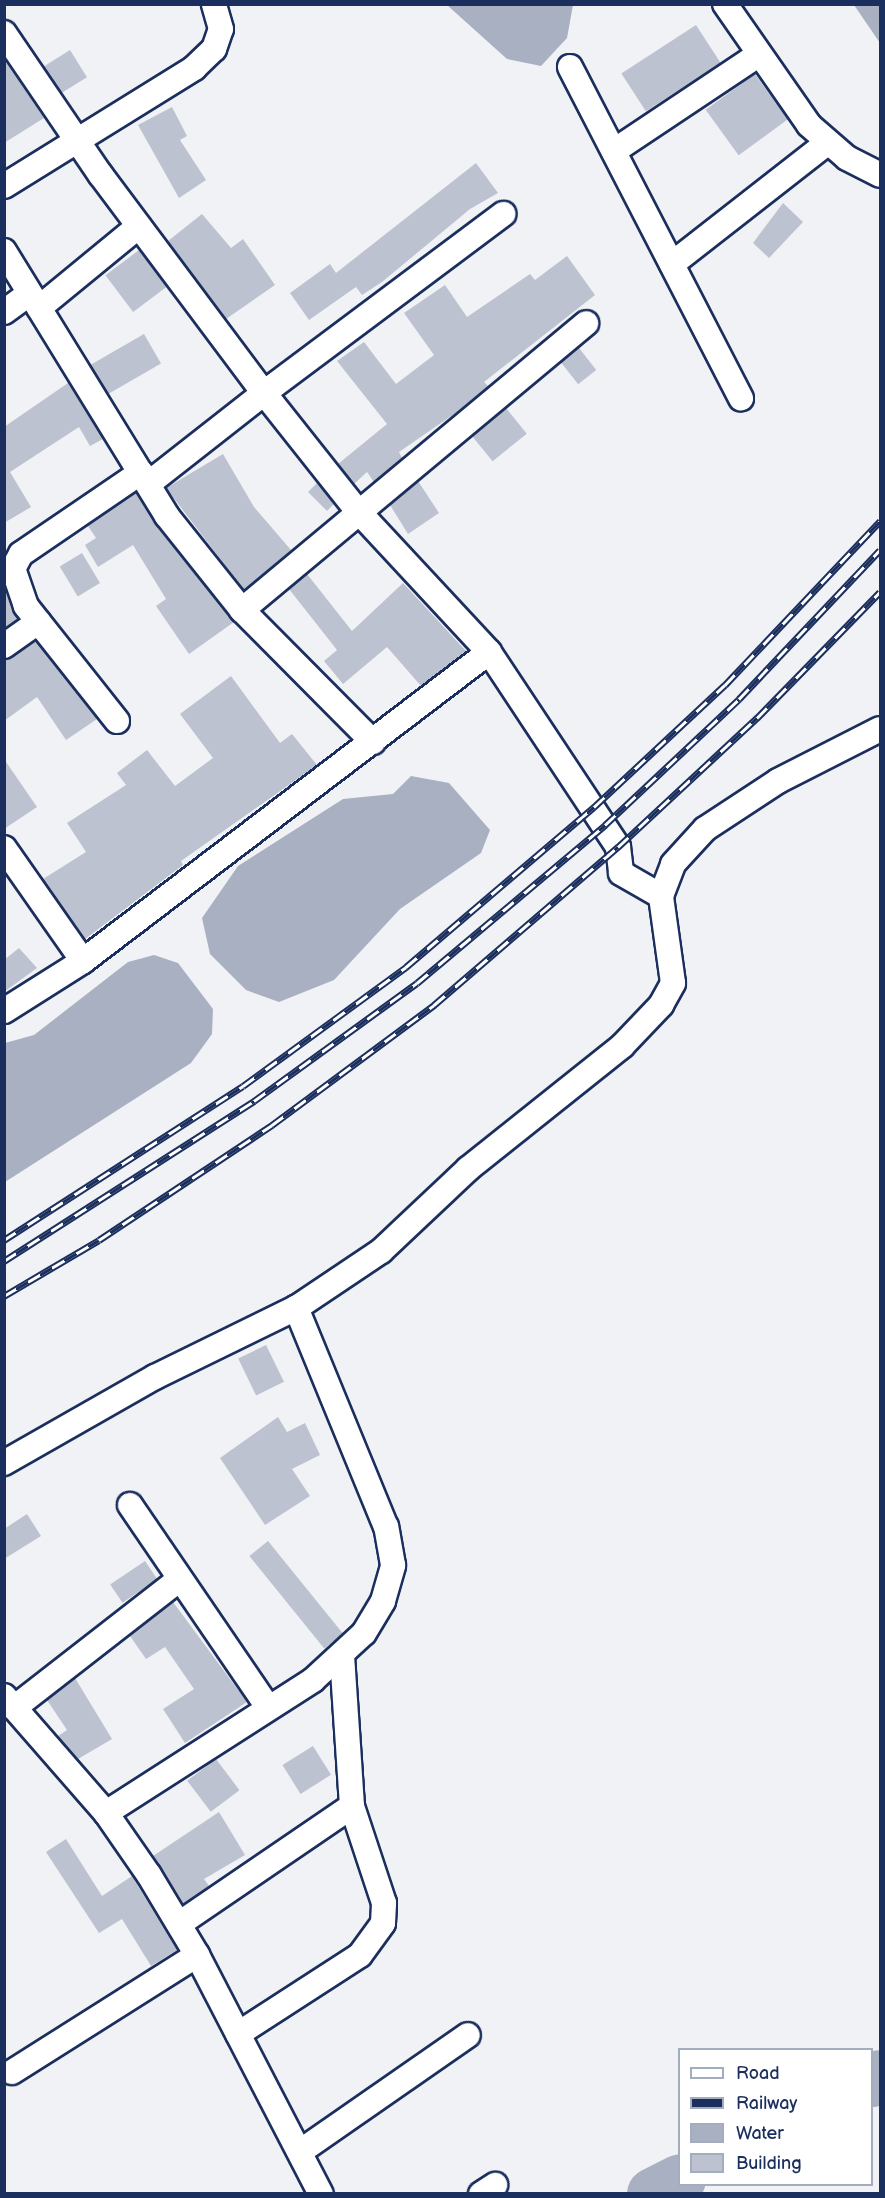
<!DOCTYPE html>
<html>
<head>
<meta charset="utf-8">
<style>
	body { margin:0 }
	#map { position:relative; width:885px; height:2198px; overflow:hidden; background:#f1f2f5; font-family:"Balsamiq Sans",sans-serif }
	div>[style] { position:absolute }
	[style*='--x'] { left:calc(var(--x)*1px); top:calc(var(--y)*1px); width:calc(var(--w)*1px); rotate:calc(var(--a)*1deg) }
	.water>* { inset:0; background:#a8b0c2 }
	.river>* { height:52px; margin:-26px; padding:0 26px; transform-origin:26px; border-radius:26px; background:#a8b0c2 }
	.building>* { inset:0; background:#bcc2d0; transform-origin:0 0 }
	.roads { filter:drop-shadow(2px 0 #1b2f5e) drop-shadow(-2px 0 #1b2f5e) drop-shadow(0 2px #1b2f5e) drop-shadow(0 -2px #1b2f5e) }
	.street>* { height:24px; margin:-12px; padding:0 12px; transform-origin:12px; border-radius:12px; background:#fff }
	.rail>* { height:7px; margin-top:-3.5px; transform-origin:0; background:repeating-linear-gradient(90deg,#fff 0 14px,#1b2f5e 0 28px); box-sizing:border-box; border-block:2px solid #1b2f5e }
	span { translate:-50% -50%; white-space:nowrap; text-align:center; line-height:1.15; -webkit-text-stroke:4.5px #fff; paint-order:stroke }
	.frame { position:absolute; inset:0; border:6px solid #1b2f5e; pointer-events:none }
	.legend { position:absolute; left:678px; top:2048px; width:195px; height:138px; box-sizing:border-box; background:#fff; border:2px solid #a4acbf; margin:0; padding:8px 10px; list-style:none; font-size:18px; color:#1b2f5e }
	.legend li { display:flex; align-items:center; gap:12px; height:30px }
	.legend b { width:30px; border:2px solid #a4acbf }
</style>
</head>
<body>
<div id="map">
	<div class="water">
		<i style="clip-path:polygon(447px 5px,573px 5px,567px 38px,541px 66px,507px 59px)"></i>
		<i style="clip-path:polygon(854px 5px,880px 5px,880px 43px)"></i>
		<i style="clip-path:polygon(411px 776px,449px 783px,490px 830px,481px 853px,400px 909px,334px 980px,279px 1002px,246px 990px,210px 954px,202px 918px,238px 866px,343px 799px,393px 794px)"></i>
		<i style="clip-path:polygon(154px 955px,178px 963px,213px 1009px,212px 1034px,191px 1063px,5px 1182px,5px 1043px,34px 1035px,128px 962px)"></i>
	</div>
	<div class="river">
		<i style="--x:872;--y:2081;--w:9;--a:-32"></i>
		<i style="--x:653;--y:2194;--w:30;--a:-27"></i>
	</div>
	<div class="building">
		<i style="left:696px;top:25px;width:45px;height:89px;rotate:57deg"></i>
		<i style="left:70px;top:50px;width:32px;height:31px;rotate:58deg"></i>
		<i style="clip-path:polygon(4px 59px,44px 118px,4px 143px)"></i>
		<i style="left:755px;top:74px;width:56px;height:61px;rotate:54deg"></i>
		<i style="clip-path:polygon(172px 107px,187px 136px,180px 140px,206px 180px,179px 198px,138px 125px)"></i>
		<i style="clip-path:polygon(476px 163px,498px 193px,470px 209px,382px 282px,362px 295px,356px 287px,309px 320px,290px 293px,330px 264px,336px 273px)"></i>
		<i style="clip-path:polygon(783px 203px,803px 222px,769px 258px,753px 243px)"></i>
		<i style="clip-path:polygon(202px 214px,231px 248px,243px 239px,275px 285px,226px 319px,168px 241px)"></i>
		<i style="left:139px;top:250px;width:46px;height:42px;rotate:53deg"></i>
		<i style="clip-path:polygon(567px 256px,595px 295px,484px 382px,488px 386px,454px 414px,399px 452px,402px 458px,374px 482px,367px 472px,354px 484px,338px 464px,387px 424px,337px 361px,364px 342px,396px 384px,434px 355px,404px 313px,445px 285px,467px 317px,530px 274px,535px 280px)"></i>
		<i style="left:144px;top:334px;width:34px;height:62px;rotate:60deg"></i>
		<i style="left:579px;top:348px;width:28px;height:23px;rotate:52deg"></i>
		<i style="clip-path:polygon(68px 383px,103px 439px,90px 446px,79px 427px,10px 472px,31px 507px,4px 523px,4px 427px)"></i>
		<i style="left:506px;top:408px;width:33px;height:44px;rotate:51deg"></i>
		<i style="clip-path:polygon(223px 454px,254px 507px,291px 550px,244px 590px,166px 488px)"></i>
		<i style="clip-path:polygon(418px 481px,439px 513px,408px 534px,390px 505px)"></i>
		<i style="clip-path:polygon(317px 483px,334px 504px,327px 511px,308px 492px)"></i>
		<i style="clip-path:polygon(136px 493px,234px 622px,189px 654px,156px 606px,166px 599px,133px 545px,98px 567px,85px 545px,96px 538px,88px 526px)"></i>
		<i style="left:82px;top:553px;width:35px;height:26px;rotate:59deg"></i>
		<i style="clip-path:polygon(307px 574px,352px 631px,403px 583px,466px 651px,421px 686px,387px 647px,343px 684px,324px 661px,337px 650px,289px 589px)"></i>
		<i style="clip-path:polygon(4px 588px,18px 619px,4px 628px)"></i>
		<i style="clip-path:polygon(36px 641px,97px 719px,66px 740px,37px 697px,4px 721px,4px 660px)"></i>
		<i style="clip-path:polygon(231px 676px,280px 743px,292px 734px,317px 765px,181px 861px,183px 865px,85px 939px,43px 879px,86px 852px,67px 823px,126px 785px,117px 773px,147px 750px,175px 786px,213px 758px,180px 714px)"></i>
		<i style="clip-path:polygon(4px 759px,37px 807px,4px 829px)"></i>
		<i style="clip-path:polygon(19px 948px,37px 968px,4px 992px,4px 960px)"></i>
		<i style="left:266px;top:1345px;width:41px;height:31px;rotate:64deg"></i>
		<i style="clip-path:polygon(278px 1417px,287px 1432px,305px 1423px,320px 1455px,292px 1469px,310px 1496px,265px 1525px,220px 1458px)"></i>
		<i style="clip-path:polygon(27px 1514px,41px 1536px,4px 1559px,4px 1529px)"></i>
		<i style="left:268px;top:1541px;width:119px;height:24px;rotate:51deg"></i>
		<i style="left:145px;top:1561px;width:22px;height:42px;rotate:56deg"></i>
		<i style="clip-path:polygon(173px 1602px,247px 1702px,185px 1743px,163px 1709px,194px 1689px,165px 1647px,146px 1659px,130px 1636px)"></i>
		<i style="clip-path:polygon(75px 1678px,112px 1739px,78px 1759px,58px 1736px,67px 1730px,47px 1700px)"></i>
		<i style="left:313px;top:1746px;width:34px;height:36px;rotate:58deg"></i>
		<i style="left:216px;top:1759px;width:39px;height:36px;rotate:53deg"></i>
		<i style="clip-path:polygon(219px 1812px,245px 1855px,204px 1879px,209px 1886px,183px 1904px,153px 1856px)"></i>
		<i style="clip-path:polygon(66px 1839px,102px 1896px,132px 1876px,177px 1950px,151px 1966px,122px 1919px,99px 1933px,46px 1852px)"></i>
	</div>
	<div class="roads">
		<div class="street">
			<i style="--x:725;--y:4;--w:147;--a:55.2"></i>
			<i style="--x:809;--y:125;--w:50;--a:41"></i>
			<i style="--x:847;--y:158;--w:37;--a:27"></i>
			<i style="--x:4;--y:33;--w:171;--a:55.8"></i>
			<i style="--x:100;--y:174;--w:274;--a:53.2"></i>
			<i style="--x:264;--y:393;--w:147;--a:141.9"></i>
			<i style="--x:570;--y:67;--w:373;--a:62.7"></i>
			<i style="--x:614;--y:151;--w:173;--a:-33.7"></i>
			<i style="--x:4;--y:186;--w:224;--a:-31.8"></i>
			<i style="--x:194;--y:68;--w:28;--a:-44"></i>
			<i style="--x:214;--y:49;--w:21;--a:-71"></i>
			<i style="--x:221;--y:29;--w:26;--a:-106"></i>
			<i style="--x:4;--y:251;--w:311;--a:58.4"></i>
			<i style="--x:167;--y:516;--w:120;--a:51.4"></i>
			<i style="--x:242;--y:610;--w:186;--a:45.2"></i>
			<i style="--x:672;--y:264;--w:197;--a:-38"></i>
			<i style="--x:39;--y:308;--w:129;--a:-39.4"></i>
			<i style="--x:4;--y:312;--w:31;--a:-36"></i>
			<i style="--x:242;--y:610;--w:448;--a:-39.8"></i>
			<i style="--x:4;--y:646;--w:42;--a:-35.2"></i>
			<i style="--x:489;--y:652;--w:234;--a:56.5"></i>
			<i style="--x:618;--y:847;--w:26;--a:83"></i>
			<i style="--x:621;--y:873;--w:46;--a:29.9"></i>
			<i style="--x:117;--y:721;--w:147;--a:-128.4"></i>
			<i style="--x:26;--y:606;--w:39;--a:-109"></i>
			<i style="--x:13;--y:569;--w:17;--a:-62"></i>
			<i style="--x:21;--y:554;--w:145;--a:-34.3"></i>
			<i style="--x:4;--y:848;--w:138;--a:55"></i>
			<i style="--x:4;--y:1011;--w:93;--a:-32.3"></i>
			<i style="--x:83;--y:961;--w:510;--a:-37.27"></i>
			<i style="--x:489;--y:652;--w:195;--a:-132.9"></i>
			<i style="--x:356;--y:509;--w:148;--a:-128.4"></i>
			<i style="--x:264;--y:393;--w:299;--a:-36.8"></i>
			<i style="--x:4;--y:1463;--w:174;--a:-29.7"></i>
			<i style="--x:155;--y:1377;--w:157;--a:-26.1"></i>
			<i style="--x:296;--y:1308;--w:102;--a:-33.8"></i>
			<i style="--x:381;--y:1251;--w:120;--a:-43.3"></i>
			<i style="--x:468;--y:1169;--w:197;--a:-38.6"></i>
			<i style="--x:622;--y:1046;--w:57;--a:-46.4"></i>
			<i style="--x:661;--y:1005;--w:25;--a:-61"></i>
			<i style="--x:673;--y:983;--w:88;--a:-97.9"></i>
			<i style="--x:661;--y:896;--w:34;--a:-69"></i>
			<i style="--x:673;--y:864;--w:47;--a:-47.6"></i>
			<i style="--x:705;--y:829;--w:87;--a:-33.3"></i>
			<i style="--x:778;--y:781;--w:114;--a:-27"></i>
			<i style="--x:130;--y:1505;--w:245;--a:55.7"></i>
			<i style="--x:4;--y:1696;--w:155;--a:48.9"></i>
			<i style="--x:106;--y:1813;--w:75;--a:55.3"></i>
			<i style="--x:149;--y:1875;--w:93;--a:59"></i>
			<i style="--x:197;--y:1955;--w:269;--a:62.6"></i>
			<i style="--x:14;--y:1708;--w:210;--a:-37.9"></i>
			<i style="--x:106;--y:1813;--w:246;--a:-32.7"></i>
			<i style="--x:313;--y:1680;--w:69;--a:-42.7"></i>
			<i style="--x:364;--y:1633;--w:37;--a:-59"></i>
			<i style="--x:383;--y:1601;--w:37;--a:-74"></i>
			<i style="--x:393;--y:1565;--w:39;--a:-100"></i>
			<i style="--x:386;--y:1527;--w:237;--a:-112.3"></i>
			<i style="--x:179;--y:1924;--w:209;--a:-34.3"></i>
			<i style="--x:238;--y:2034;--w:145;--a:-32.9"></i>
			<i style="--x:360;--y:1955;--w:39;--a:-54"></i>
			<i style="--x:383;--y:1923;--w:20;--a:-87"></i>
			<i style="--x:384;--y:1903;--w:102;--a:-108.3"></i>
			<i style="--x:352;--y:1806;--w:150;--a:-93.8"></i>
			<i style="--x:12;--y:2072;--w:219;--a:-32.3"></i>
			<i style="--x:301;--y:2151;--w:203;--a:-34.8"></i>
			<i style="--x:481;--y:2194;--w:17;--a:-33"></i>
		</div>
	</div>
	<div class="rail">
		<i style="--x:4;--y:1240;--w:284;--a:-32.8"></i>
		<i style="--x:243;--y:1086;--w:202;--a:-36.1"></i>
		<i style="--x:406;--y:967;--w:247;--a:-40.4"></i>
		<i style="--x:594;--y:807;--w:179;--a:-43"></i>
		<i style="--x:725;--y:685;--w:226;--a:-46.6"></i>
		<i style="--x:4;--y:1261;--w:297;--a:-32.6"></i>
		<i style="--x:254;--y:1101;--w:201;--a:-35.9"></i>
		<i style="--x:417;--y:983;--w:246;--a:-40"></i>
		<i style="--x:605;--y:825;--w:184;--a:-43.2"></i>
		<i style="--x:739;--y:699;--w:205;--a:-46.6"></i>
		<i style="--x:4;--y:1296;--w:110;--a:-30.5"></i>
		<i style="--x:99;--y:1240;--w:208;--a:-33.6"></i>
		<i style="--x:272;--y:1125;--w:202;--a:-36.5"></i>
		<i style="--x:434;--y:1005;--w:243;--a:-40.7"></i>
		<i style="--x:618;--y:847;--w:190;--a:-42.9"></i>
		<i style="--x:757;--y:718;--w:176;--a:-45.7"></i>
	</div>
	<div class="frame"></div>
	<ul class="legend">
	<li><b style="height:8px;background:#fff"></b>Road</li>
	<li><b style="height:8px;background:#1b2f5e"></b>Railway</li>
	<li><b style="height:16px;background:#a8b0c2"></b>Water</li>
	<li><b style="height:16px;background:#bcc2d0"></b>Building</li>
	</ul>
</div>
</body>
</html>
